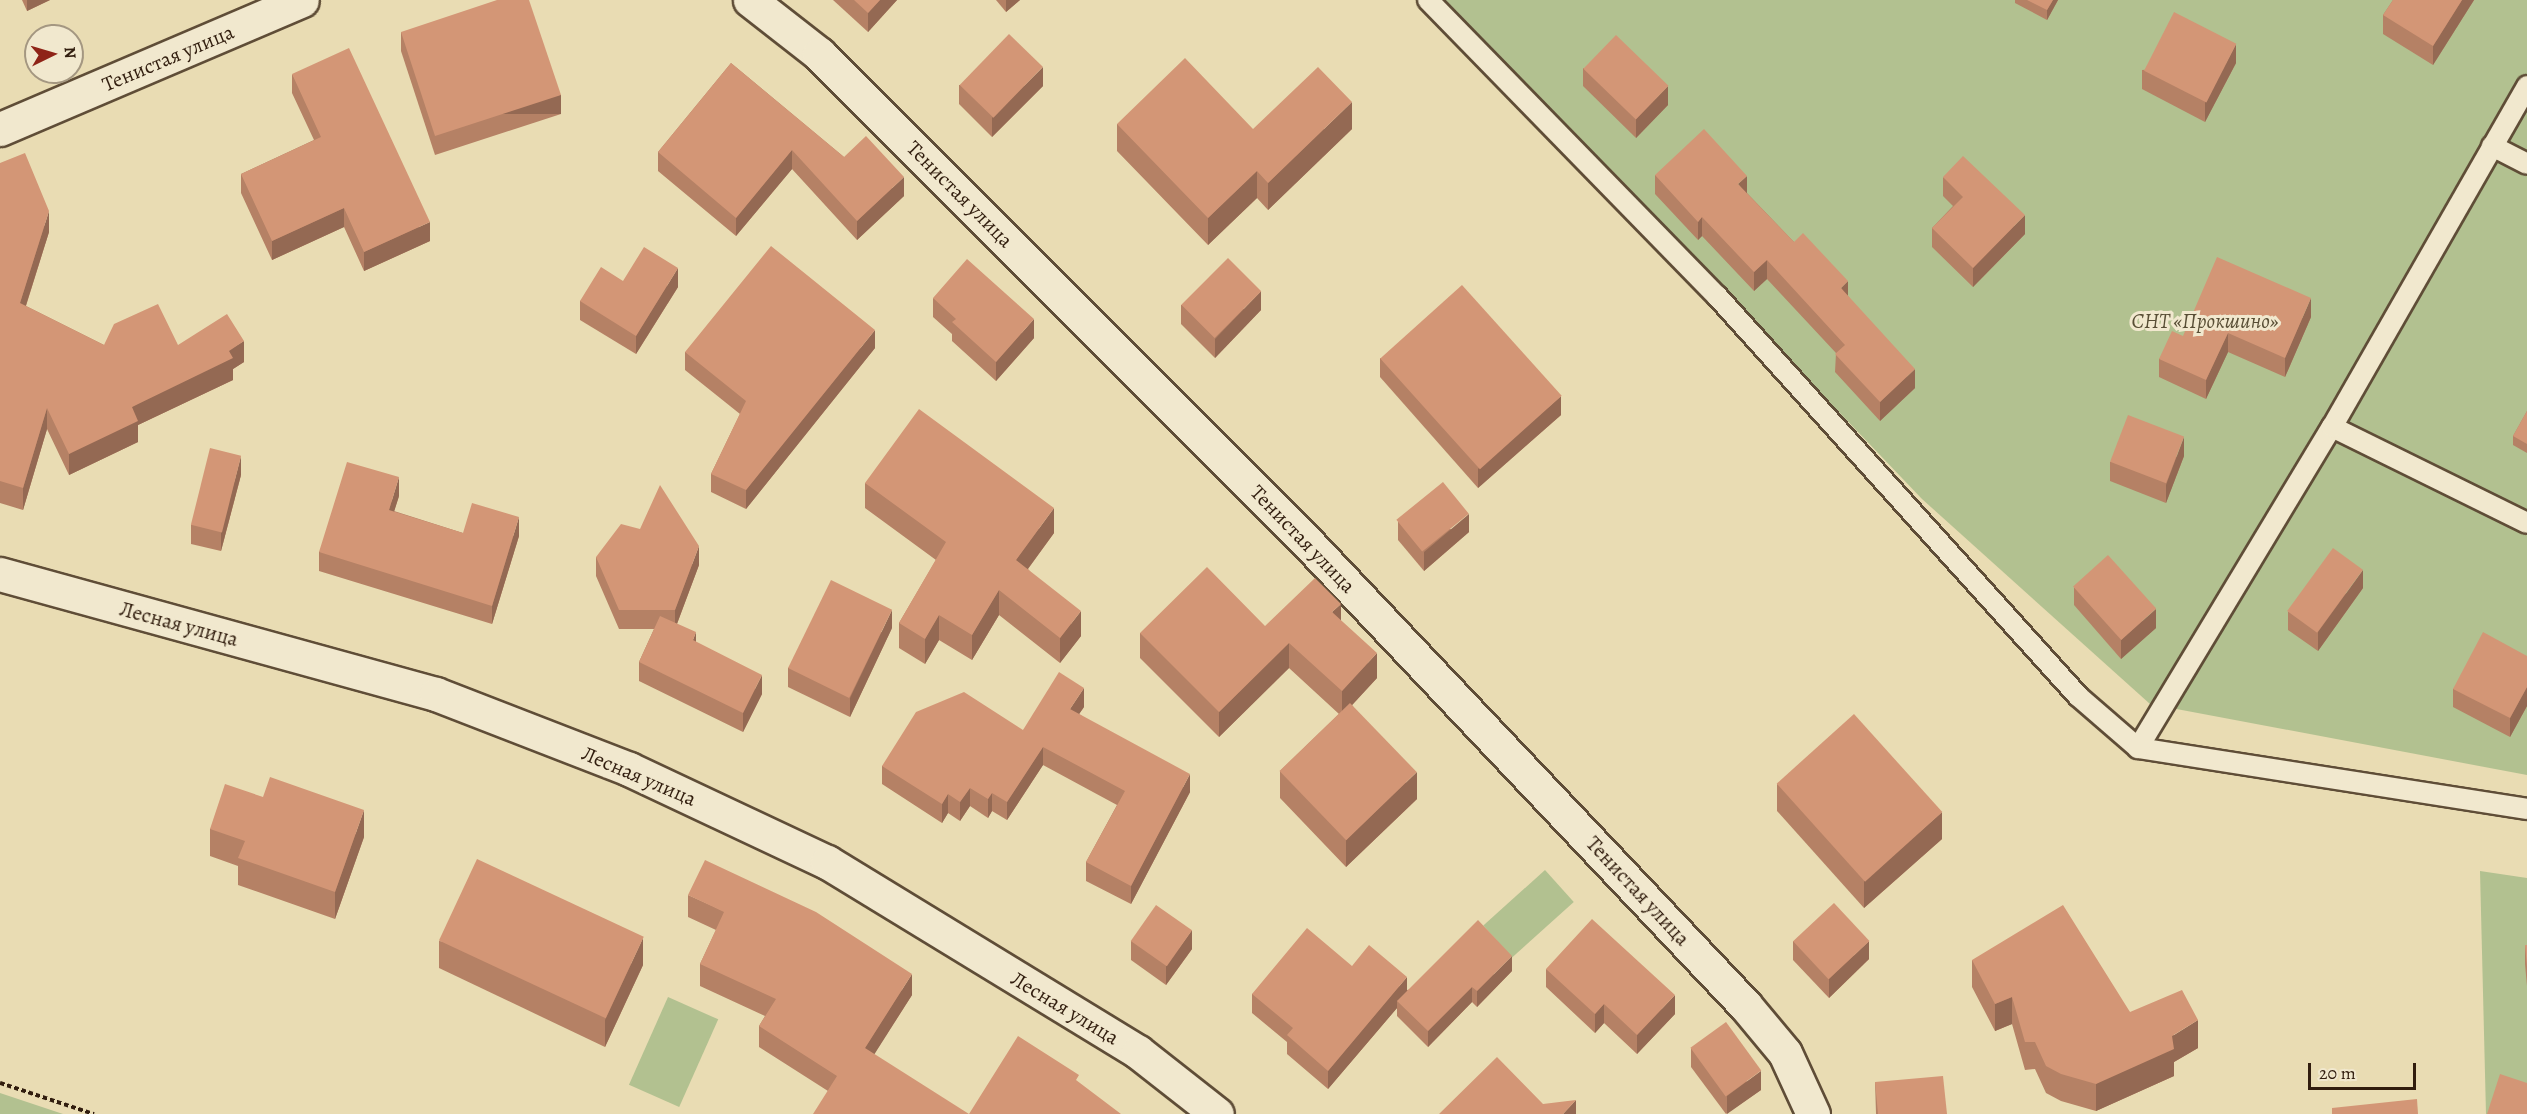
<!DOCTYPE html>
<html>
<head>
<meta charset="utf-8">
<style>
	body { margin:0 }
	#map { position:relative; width:2527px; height:1114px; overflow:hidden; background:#e9dcb3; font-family:Alegreya,serif }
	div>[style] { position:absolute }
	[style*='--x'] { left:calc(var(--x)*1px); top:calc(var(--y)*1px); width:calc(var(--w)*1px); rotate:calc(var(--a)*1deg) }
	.green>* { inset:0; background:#b2c190; transform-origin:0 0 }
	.path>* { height:4px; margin-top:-2px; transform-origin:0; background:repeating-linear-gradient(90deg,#311d0e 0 4.5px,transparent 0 7.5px) }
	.roads { filter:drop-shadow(2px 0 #5f4d37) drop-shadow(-2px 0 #5f4d37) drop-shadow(0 2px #5f4d37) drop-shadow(0 -2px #5f4d37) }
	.lane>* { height:20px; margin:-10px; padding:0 10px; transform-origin:10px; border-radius:10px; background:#f1e8ce }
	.street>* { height:33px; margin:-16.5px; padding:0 16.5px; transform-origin:16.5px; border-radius:16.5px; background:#f1e8ce }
	.wall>* { inset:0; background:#b58165 }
	.shaded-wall>* { inset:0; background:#946953; transform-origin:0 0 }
	.building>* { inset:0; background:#d39676; transform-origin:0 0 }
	span { translate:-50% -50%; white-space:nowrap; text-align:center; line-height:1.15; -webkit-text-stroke:6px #f1e8ce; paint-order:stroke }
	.street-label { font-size:21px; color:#311d0e }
	.park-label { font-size:21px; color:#584e35; font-style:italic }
	.north { position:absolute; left:24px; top:24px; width:60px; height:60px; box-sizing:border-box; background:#f1e8ce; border:2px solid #a49781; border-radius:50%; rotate:85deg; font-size:16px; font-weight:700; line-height:24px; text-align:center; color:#311d0e }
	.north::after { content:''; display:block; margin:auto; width:21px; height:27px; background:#8f2418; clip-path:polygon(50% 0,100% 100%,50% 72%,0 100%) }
	.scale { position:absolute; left:2308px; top:1063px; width:108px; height:27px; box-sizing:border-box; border:3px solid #311d0e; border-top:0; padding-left:8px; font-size:18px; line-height:21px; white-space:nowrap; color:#311d0e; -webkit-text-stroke:4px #f1e8ce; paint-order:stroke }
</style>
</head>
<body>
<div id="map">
	<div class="green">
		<i style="clip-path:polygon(1445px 0,2527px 0,2527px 775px,2150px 704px,1922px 499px)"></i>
		<i style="left:1545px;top:870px;width:43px;height:83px;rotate:48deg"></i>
		<i style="clip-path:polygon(2480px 871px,2527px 878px,2527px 1114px,2486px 1114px)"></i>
		<i style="left:668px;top:997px;width:55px;height:96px;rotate:24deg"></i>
		<i style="clip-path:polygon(0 1093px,63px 1114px,0 1114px)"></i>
	</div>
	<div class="path">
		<i style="--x:0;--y:1083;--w:99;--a:18.3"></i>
	</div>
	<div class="roads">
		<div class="lane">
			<i style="--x:1428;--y:0;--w:414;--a:45.7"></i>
			<i style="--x:1717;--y:296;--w:539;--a:47.93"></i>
			<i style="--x:2078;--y:696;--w:79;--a:40.9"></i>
			<i style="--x:2138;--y:748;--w:394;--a:8.9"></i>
			<i style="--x:2492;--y:146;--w:39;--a:27"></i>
			<i style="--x:2332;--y:427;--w:217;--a:26.2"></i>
			<i style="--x:2138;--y:748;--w:375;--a:-58.9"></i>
			<i style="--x:2332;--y:427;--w:393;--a:-60.2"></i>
		</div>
		<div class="street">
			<i style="--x:750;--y:0;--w:88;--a:38"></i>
			<i style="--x:819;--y:54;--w:689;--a:45"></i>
			<i style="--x:1306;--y:541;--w:639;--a:46.59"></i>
			<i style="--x:1745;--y:1005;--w:62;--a:50.2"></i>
			<i style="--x:1785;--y:1053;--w:67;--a:65.3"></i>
			<i style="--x:0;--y:129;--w:328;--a:-23.1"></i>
			<i style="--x:0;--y:574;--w:452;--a:15.4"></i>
			<i style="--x:436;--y:694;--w:207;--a:21.2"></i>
			<i style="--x:629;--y:769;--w:219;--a:25.2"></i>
			<i style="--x:827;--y:862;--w:364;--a:31.4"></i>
			<i style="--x:1138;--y:1052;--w:100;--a:38.1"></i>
		</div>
	</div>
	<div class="wall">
		<i style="clip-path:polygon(22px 0,50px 0,27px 11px)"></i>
		<i style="clip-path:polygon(833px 0,897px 0,868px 32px)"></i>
		<i style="clip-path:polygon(996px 0,1020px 0,1006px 12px)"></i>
		<i style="clip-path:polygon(2015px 0,2058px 0,2047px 20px,2015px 3px)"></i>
		<i style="clip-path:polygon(2393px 0,2474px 0,2433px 65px,2383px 34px,2383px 15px)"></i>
		<i style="clip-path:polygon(401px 32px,561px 114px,435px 155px,401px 51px)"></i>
		<i style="clip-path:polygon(731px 63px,844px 157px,904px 196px,857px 240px,792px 169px,736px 236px,658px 171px,658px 152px)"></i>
		<i style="clip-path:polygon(2236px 63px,2205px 122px,2142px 89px,2142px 70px)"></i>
		<i style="clip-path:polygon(1583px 68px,1668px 105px,1636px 138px,1583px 86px)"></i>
		<i style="clip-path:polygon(292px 74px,430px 241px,364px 271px,344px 227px,272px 260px,241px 193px,241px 174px,314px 140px,292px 93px)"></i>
		<i style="clip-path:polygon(959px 85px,1043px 86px,992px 137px,959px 104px)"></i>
		<i style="clip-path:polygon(1117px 124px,1253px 129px,1352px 129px,1268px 210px,1257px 198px,1208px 245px,1117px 151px)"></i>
		<i style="clip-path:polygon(0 163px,49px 232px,26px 306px,104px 345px,178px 345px,244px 362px,233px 369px,233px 380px,138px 425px,138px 442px,69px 475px,47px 429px,23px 510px,0 503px)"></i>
		<i style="clip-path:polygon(1655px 175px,1747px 193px,1794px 242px,1848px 296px,1915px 388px,1880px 421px,1835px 372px,1836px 353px,1767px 279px,1754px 291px,1702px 236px,1698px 240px,1655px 194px)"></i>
		<i style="clip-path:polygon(1943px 177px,2025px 234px,1973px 287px,1932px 247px,1932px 228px,1953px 206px,1943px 196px)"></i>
		<i style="clip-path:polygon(623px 281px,678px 287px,636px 354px,580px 320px,580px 301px)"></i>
		<i style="clip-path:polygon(933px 298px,1034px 338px,996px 381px,952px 341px,952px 334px,933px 317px)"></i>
		<i style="clip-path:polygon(1181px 305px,1261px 310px,1215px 358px,1181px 324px)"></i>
		<i style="clip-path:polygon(2311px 317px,2285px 377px,2228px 352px,2206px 399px,2159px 377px,2159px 359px,2183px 336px)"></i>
		<i style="clip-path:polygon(875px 348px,746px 509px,711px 492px,711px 474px,740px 414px,685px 370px,685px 352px)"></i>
		<i style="clip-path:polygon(1380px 358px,1561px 415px,1478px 488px,1380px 377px)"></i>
		<i style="clip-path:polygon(2527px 411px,2527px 453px,2513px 445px,2513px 436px)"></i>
		<i style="clip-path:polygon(2184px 456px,2166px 503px,2110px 481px,2110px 462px)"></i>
		<i style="clip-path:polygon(241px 475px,221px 551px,191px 544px,191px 525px)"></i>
		<i style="clip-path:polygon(865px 483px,1054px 533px,1028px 569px,1081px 636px,1060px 663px,999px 615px,972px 660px,939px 640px,925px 664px,899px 648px,899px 623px,936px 560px,865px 508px)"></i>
		<i style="clip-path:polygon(399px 496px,394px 511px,463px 533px,519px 536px,492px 624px,319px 571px,319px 552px)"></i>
		<i style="clip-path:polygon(1398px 521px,1469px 532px,1424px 571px,1398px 540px)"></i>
		<i style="clip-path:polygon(596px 557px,699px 565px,677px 624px,696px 642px,762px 694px,743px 732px,639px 681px,639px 662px,654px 629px,619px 629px,596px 576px)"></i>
		<i style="clip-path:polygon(2074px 587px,2156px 628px,2121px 659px,2074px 605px)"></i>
		<i style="clip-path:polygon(2363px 588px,2318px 651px,2288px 630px,2288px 612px)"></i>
		<i style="clip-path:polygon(1341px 621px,1377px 678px,1352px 705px,1417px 799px,1346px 867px,1280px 798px,1280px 771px,1339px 714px,1289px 668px,1219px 737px,1140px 658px,1140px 633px,1265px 626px)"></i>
		<i style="clip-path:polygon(892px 628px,850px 717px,788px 687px,788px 668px)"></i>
		<i style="clip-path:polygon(2527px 656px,2527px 706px,2510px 737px,2453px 707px,2453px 689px)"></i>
		<i style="clip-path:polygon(1084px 707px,1079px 714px,1190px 792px,1131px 904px,1086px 881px,1086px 862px,1117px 805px,1043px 765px,1007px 820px,992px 811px,988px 818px,970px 806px,960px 821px,948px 813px,942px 823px,882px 784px,882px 766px,1023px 730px)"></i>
		<i style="clip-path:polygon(1777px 784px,1942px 839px,1864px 908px,1777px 811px)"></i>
		<i style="clip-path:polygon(263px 797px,364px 837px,335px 919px,238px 885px,238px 866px,210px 856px,210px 829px)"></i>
		<i style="clip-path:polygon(688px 895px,912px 995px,874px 1054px,828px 1091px,759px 1047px,759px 1026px,765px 1016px,700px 986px,700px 964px,716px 930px,688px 917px)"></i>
		<i style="clip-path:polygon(439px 941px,643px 965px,605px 1047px,439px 968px)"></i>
		<i style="clip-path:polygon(1131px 941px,1192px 949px,1166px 985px,1131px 960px)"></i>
		<i style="clip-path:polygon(1793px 941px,1869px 959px,1829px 998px,1793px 960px)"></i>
		<i style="clip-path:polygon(2525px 945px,2527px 945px,2527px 986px,2525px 964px)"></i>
		<i style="clip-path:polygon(1972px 960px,2130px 1012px,2198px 1048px,2174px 1062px,2174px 1076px,2096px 1111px,2061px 1101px,2046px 1093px,2035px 1069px,2025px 1070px,2012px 1024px,1995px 1031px,1972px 987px)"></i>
		<i style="clip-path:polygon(1352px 966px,1407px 990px,1512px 971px,1477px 1007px,1472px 1002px,1428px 1047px,1397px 1016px,1397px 1008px,1328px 1089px,1287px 1054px,1287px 1042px,1252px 1013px,1252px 994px)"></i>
		<i style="clip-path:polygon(1546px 969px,1675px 1014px,1637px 1054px,1604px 1023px,1595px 1033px,1546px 987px)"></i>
		<i style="clip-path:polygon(1691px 1048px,1761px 1090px,1726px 1114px,1691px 1067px)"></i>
		<i style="clip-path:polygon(1875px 1082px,1947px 1114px,1876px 1114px)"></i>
	</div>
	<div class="shaded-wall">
		<i style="clip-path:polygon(27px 0,50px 0,27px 11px)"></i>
		<i style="clip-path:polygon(880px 0,897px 0,868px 32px,868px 13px)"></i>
		<i style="clip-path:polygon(1006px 0,1020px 0,1006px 12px)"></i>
		<i style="clip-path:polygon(2053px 0,2058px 0,2047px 20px,2047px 10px)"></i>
		<i style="clip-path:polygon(2462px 0,2474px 0,2433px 65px,2433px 46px)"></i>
		<i style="clip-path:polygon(2236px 44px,2236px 63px,2205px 122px,2205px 103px)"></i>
		<i style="clip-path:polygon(1043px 67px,1043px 86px,992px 137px,992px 118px)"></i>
		<i style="clip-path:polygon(1668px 86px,1668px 105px,1636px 138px,1636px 119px)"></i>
		<i style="left:561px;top:95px;width:19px;height:133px;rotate:90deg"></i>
		<i style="clip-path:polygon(1352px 102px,1352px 129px,1268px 210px,1268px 183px)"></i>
		<i style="clip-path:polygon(792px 150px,792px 169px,736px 236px,736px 218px)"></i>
		<i style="clip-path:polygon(1257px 171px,1257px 198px,1208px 245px,1208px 218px)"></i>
		<i style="clip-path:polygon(1747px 176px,1747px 195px,1738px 184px)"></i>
		<i style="clip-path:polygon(904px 177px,904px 196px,857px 240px,857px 221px)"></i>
		<i style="clip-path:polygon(344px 208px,344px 227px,272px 260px,272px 241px)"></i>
		<i style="clip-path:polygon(49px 211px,49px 232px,20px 324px,20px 303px)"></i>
		<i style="clip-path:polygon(2025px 215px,2025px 234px,1973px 287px,1973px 268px)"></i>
		<i style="clip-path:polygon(1702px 217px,1702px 236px,1698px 240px,1698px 222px)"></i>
		<i style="clip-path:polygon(430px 222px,430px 241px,364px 271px,364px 252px)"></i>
		<i style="clip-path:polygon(1767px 260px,1767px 279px,1754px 291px,1754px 272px)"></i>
		<i style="clip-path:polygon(678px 268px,678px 287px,636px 354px,636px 336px)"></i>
		<i style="clip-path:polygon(1848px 281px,1848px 300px,1841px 288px)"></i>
		<i style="clip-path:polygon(1261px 291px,1261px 310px,1215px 358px,1215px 339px)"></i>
		<i style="clip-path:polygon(2311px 298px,2311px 317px,2285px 377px,2285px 358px)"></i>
		<i style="clip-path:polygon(1034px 319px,1034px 338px,996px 381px,996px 362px)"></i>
		<i style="clip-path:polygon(875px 330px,875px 348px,746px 509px,746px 490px)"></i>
		<i style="clip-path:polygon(2228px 333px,2228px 352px,2206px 399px,2206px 380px)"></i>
		<i style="clip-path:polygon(244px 341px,244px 362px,233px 369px,233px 380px,138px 425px,138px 442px,69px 475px,69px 454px,132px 407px)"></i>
		<i style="clip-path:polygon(1915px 369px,1915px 388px,1880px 421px,1880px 402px)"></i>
		<i style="clip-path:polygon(1561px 396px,1561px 415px,1478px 488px,1478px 469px)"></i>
		<i style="clip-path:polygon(47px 408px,47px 429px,23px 510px,23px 488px)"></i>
		<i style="clip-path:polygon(2184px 437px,2184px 456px,2166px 503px,2166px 485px)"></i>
		<i style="clip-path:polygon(241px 456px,241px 475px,221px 551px,221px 533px)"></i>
		<i style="clip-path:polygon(399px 477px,399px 496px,389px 528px,389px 510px)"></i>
		<i style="clip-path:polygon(1054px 508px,1054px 533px,1016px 585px,1016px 560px)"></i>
		<i style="clip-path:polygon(1469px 514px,1469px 532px,1424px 571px,1424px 552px)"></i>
		<i style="clip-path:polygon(519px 517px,519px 536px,492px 624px,492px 606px)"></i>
		<i style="clip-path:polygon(699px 546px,699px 565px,675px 629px,675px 610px)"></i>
		<i style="clip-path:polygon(2363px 570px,2363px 588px,2318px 651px,2318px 632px)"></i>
		<i style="clip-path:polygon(999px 590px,999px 615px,972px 660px,972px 635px)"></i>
		<i style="clip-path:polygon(1341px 604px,1341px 629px,1332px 612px)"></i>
		<i style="clip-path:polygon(2156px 609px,2156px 628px,2121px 659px,2121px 640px)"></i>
		<i style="clip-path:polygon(892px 610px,892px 628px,850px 717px,850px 698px)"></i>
		<i style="clip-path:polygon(1081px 611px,1081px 636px,1060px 663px,1060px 638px)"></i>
		<i style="clip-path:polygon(939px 615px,939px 640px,925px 664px,925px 639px)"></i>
		<i style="clip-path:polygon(696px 632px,696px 651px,693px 640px)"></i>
		<i style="clip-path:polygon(1289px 643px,1289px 668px,1219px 737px,1219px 712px)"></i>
		<i style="clip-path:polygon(1377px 653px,1377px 678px,1342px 716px,1342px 691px)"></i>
		<i style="clip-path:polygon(762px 675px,762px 694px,743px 732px,743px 713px)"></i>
		<i style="clip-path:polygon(2527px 687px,2527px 706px,2510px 737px,2510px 718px)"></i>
		<i style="clip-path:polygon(1084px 688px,1084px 707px,1070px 727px,1070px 709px)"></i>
		<i style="clip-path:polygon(1043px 747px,1043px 765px,1007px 820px,1007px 802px)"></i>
		<i style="clip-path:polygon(1417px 772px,1417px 799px,1346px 867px,1346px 840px)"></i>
		<i style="clip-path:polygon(1190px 774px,1190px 792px,1131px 904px,1131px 886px)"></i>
		<i style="clip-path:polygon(970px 788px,970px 806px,960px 821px,960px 802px)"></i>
		<i style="clip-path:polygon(992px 793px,992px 811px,988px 818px,988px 799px)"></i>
		<i style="clip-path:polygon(948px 794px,948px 813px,942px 823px,942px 804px)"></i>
		<i style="clip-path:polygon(364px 810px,364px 837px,335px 919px,335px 892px)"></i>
		<i style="clip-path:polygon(1942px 812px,1942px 839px,1864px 908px,1864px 881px)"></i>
		<i style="clip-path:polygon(1192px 930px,1192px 949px,1166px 985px,1166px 966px)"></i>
		<i style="clip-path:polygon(643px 938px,643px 965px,605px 1047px,605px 1020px)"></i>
		<i style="clip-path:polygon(1869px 941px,1869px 959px,1829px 998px,1829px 979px)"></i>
		<i style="clip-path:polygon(1512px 956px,1512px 971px,1477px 1007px,1477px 991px)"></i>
		<i style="clip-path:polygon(912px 974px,912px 995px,865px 1069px,865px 1048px)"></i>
		<i style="clip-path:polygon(1407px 977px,1407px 995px,1397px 1001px,1397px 1008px,1328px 1089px,1328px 1071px)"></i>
		<i style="clip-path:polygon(1472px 987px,1472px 1002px,1428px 1047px,1428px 1031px)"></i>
		<i style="clip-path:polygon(1675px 995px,1675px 1014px,1637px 1054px,1637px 1035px)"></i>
		<i style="clip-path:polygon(2012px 997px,2012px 1024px,1995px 1031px,1995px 1004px)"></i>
		<i style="clip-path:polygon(1604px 1004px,1604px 1023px,1595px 1033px,1595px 1014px)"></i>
		<i style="clip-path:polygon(2198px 1020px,2198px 1048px,2174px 1062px,2174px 1076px,2096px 1111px,2096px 1084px)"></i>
		<i style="clip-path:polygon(1761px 1071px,1761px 1090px,1727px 1114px,1727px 1096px)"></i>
		<i style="clip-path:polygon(1576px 1100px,1576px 1114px,1563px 1114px)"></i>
	</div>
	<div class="building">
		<i style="clip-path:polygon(497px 0,529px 0,561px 95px,435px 136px,401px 32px)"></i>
		<i style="clip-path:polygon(854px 0,880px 0,868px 13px)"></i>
		<i style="clip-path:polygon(2027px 0,2053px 0,2047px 10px)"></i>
		<i style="clip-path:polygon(2393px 0,2462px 0,2433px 46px,2383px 15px)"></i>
		<i style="left:2174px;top:12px;width:70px;height:66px;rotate:27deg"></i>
		<i style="left:1009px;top:34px;width:47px;height:71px;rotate:44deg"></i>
		<i style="left:1616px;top:35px;width:73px;height:47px;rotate:44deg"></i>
		<i style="clip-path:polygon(349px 48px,430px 222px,364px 252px,344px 208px,272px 241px,241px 174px,321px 137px,292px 74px)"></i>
		<i style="clip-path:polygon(1185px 58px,1253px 129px,1318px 67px,1352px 102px,1268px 183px,1257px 171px,1208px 218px,1117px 124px)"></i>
		<i style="clip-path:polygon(731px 63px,844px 157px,866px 136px,904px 177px,857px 221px,792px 150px,736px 218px,658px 152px)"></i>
		<i style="clip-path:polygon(1704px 129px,1747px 176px,1738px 184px,1794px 242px,1803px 233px,1848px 281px,1841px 288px,1915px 369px,1880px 402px,1835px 354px,1845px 345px,1767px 260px,1754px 272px,1702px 217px,1698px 222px,1655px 175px)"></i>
		<i style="clip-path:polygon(25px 153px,49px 211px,20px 303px,104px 345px,114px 324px,158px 304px,178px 345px,227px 314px,244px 341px,229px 351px,233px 358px,132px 407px,138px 421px,69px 454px,47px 408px,23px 488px,0 481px,0 163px)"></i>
		<i style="clip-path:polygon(1963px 156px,2025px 215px,1973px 268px,1932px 228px,1963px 197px,1943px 177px)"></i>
		<i style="clip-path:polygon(771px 246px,875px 330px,746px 490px,711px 474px,746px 401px,685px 352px)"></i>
		<i style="clip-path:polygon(644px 247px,678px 268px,636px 336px,580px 301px,601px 267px,623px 281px)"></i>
		<i style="clip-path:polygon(2217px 257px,2311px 298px,2285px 358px,2228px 333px,2206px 380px,2159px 359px,2172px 331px,2183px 336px)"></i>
		<i style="left:1228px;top:258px;width:47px;height:66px;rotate:45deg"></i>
		<i style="clip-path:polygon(967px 259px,1034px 319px,996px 362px,952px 322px,956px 319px,933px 298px)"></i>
		<i style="left:1462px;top:285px;width:149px;height:110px;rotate:48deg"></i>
		<i style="clip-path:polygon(919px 409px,1054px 508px,1016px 560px,1081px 611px,1060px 638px,999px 590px,972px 635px,939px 615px,925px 639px,899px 623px,946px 542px,865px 483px)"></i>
		<i style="clip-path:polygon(2527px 411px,2527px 444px,2513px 436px)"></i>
		<i style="left:2128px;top:415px;width:60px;height:50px;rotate:21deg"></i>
		<i style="left:210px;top:448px;width:32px;height:79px;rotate:14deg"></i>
		<i style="clip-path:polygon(347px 462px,399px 477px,389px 510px,463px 533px,472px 503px,519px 517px,492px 606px,319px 552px)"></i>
		<i style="left:1443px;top:482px;width:41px;height:60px;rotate:51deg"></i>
		<i style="clip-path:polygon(660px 485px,699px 546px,675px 610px,619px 610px,596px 557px,621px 524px,640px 529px)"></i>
		<i style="left:2333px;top:548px;width:37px;height:78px;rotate:36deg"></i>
		<i style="left:2108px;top:555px;width:72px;height:47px;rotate:48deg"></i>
		<i style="clip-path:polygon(1207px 567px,1265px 626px,1315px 578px,1341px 604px,1332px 612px,1377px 653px,1342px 691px,1289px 643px,1219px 712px,1140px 633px)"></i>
		<i style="left:831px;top:580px;width:68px;height:98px;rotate:26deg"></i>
		<i style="clip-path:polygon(660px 616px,696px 632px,693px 640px,762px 675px,743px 713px,639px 662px)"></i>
		<i style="clip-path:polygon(2483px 632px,2527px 656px,2527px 687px,2510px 718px,2453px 689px)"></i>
		<i style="clip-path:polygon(1059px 672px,1084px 688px,1070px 709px,1190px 774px,1131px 886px,1086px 862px,1125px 791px,1043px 747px,1007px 802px,992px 793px,988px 799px,970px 788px,960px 802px,948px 794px,942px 804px,882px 766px,916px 712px,964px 692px,1023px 730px)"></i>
		<i style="left:1350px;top:703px;width:96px;height:98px;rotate:46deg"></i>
		<i style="left:1854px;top:714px;width:132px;height:104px;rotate:48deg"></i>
		<i style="clip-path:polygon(270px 777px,364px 810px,335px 892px,238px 858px,245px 841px,210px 829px,225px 784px,263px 797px)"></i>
		<i style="left:477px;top:859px;width:184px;height:90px;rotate:25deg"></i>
		<i style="clip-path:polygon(705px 860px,816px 912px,912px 974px,865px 1048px,969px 1114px,813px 1114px,837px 1076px,759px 1026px,776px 999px,700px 964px,724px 912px,688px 895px)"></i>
		<i style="left:1834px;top:903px;width:52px;height:56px;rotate:47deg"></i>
		<i style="left:1156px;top:905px;width:44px;height:44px;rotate:35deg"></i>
		<i style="clip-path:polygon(2063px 905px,2130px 1012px,2182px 990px,2198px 1020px,2172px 1036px,2174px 1049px,2096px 1084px,2061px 1074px,2046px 1066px,2035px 1042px,2025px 1042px,2012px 997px,1995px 1004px,1972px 960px)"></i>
		<i style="clip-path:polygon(1592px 919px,1675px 995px,1637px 1035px,1604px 1004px,1595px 1014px,1546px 969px)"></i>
		<i style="clip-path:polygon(1478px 920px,1512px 956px,1477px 991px,1472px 987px,1428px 1031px,1397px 1001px)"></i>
		<i style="clip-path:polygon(1307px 928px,1352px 966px,1369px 945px,1407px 977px,1328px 1071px,1287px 1035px,1293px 1028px,1252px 994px)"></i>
		<i style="clip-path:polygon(2525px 945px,2527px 945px,2527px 967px)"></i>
		<i style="left:1726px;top:1022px;width:60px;height:44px;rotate:54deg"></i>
		<i style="clip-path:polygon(1018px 1036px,1079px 1075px,1076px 1080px,1121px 1114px,969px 1114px)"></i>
		<i style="clip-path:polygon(1497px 1057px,1543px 1104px,1576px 1100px,1563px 1114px,1439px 1114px)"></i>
		<i style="clip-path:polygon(2500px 1074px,2527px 1083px,2527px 1114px,2487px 1114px)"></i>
		<i style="clip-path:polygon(1943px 1076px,1947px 1114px,1878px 1114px,1875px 1082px)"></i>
		<i style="clip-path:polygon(2417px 1099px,2418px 1114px,2332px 1114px,2332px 1108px)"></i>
	</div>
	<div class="street-label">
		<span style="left:168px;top:58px;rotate:-23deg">Тенистая улица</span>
		<span style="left:960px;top:194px;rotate:45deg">Тенистая улица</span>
		<span style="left:1303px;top:539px;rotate:46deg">Тенистая улица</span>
		<span style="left:179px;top:624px;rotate:15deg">Лесная улица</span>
		<span style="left:639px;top:776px;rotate:23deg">Лесная улица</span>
		<span style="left:1638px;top:891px;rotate:47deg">Тенистая улица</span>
		<span style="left:1065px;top:1008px;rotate:31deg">Лесная улица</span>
	</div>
	<div class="park-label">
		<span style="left:2205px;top:321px">СНТ «Прокшино»</span>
	</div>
	<div class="north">N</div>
	<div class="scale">20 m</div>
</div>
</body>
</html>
